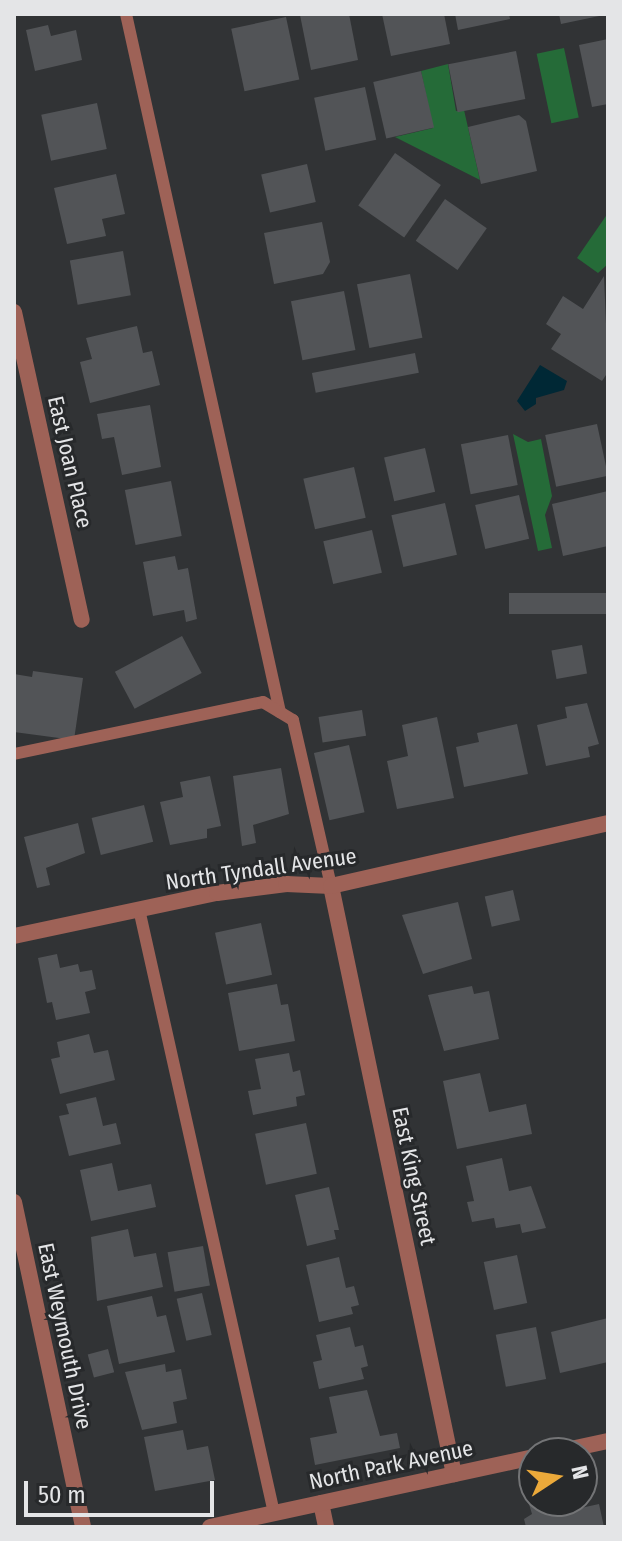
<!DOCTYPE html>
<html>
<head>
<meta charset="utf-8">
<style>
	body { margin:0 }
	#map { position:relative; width:622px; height:1541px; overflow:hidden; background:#313335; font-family:"Fira Sans Condensed",sans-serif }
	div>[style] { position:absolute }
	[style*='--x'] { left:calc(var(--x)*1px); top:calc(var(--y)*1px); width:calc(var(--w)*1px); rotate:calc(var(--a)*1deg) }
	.green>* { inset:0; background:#256b38; transform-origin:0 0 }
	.water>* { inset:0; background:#002835 }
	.building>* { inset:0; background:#525457; transform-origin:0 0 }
	.service>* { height:12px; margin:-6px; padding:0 6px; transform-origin:6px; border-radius:6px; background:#9e6257 }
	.minor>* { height:16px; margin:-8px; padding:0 8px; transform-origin:8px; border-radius:8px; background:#9e6257 }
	span { translate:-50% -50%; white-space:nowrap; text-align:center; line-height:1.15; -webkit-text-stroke:6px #27292b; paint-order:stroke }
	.street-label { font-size:22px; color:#e4e5e7 }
	.frame { position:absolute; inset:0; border:16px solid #e4e5e7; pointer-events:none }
	.north { position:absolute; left:518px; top:1437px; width:80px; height:80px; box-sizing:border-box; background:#27292b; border:2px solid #737476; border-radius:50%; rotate:78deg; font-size:22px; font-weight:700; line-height:32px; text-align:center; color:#e4e5e7 }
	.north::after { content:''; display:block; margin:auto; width:28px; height:36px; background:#eba93a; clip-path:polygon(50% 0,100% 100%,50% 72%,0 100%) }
	.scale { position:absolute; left:24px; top:1481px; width:190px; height:36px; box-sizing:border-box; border:4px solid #e4e5e7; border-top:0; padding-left:10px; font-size:24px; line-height:28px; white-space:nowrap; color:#e4e5e7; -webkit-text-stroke:6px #27292b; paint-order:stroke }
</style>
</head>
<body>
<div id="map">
	<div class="green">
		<i style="left:564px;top:48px;width:71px;height:28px;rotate:78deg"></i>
		<i style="clip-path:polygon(448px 64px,456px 111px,464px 110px,480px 180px,395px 137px,433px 128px,421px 71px)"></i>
		<i style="clip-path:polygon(608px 213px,608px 264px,598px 273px,577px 258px)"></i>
		<i style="clip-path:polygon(513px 434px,528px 442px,541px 439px,552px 496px,545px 515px,552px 548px,538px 551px)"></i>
	</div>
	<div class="water">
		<i style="clip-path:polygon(540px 365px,567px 381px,564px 390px,536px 398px,536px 404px,525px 411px,517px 401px)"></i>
	</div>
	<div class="building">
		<i style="clip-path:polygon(349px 14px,358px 60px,311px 70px,300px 15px)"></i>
		<i style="clip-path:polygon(382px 14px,444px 14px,450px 44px,391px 56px)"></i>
		<i style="clip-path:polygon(455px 14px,509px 14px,510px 19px,458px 30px)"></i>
		<i style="clip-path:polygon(559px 14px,604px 14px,604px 15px,561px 24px)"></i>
		<i style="left:286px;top:17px;width:64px;height:56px;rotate:78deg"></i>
		<i style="clip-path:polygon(48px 25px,51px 36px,76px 30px,82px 60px,35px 71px,26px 30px)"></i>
		<i style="clip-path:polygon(608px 39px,608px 104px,592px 107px,579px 45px)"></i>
		<i style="left:516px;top:51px;width:49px;height:69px;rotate:79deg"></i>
		<i style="left:421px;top:71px;width:58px;height:49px;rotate:77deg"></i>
		<i style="left:365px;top:87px;width:54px;height:52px;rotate:78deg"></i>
		<i style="left:97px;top:103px;width:47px;height:57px;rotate:78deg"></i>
		<i style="clip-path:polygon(519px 115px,526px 121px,537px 171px,481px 184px,468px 127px)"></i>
		<i style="left:395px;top:153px;width:56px;height:64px;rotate:35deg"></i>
		<i style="left:307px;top:164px;width:39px;height:47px;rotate:77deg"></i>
		<i style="clip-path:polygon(116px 174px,125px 214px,102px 219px,106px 236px,67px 244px,54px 188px)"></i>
		<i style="left:445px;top:199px;width:51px;height:51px;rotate:35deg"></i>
		<i style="clip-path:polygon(322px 222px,330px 262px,323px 274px,274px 284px,264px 233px)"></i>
		<i style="left:123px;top:251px;width:45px;height:54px;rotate:80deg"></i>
		<i style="left:410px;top:274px;width:65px;height:54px;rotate:79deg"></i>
		<i style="clip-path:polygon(604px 276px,608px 372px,602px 381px,551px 349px,561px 334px,546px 324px,563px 296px,583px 309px)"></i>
		<i style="left:344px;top:291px;width:60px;height:54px;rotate:79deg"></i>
		<i style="clip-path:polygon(137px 326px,143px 353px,152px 351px,160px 385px,90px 403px,80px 362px,92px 359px,86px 338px)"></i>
		<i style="left:415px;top:353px;width:20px;height:105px;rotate:79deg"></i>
		<i style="clip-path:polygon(150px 405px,161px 467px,122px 475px,114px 437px,102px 439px,97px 414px)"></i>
		<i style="left:597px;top:424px;width:53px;height:53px;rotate:78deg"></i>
		<i style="left:508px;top:435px;width:51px;height:48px;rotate:79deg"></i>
		<i style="left:425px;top:448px;width:45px;height:42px;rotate:77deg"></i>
		<i style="left:354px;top:467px;width:52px;height:52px;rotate:77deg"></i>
		<i style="left:171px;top:481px;width:56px;height:47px;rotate:79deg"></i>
		<i style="clip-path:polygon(608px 491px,608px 546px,563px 556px,552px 504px)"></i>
		<i style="left:519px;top:495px;width:45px;height:45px;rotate:77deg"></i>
		<i style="left:445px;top:503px;width:53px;height:55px;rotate:77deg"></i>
		<i style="left:372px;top:530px;width:44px;height:50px;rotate:77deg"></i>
		<i style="clip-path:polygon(175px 556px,178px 570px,188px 568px,197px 619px,186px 622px,184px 610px,153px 616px,143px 562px)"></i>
		<i style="left:608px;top:593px;width:21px;height:99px;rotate:90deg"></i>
		<i style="left:182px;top:636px;width:42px;height:76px;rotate:62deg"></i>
		<i style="left:582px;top:645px;width:29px;height:31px;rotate:80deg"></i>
		<i style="clip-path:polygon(33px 671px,83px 678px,74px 740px,14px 732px,14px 674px,32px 677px)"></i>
		<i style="clip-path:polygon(587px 703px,599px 744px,588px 747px,590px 757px,546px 766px,537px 725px,567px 718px,565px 707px)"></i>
		<i style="left:362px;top:710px;width:26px;height:44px;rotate:81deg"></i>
		<i style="clip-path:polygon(437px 717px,454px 798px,397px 809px,387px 761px,408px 756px,402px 725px)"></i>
		<i style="clip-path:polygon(517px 724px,528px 774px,464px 787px,456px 747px,479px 742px,477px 733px)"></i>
		<i style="left:349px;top:745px;width:69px;height:36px;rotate:77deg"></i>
		<i style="clip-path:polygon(281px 768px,289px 814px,253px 825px,256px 843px,242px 846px,233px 776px)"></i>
		<i style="clip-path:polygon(210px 776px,221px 826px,207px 829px,207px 838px,170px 845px,160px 802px,183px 797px,180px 782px)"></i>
		<i style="left:144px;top:805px;width:38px;height:54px;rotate:76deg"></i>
		<i style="clip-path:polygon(78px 823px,85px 853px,46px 868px,50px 885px,37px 888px,24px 837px)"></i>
		<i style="left:513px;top:890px;width:31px;height:29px;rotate:77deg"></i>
		<i style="clip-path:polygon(458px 902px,472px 959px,423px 974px,402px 915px)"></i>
		<i style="left:261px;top:923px;width:53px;height:47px;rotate:78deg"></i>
		<i style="clip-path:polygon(57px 954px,60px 968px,78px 964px,80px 972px,92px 970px,96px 989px,85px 992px,90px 1013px,56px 1020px,52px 1002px,47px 1003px,38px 958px)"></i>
		<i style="clip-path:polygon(277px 984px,281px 1005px,288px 1004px,295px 1041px,239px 1051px,228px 993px)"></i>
		<i style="clip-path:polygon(472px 986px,474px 994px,489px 991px,499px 1039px,444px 1051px,428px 995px)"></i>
		<i style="clip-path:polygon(89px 1034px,94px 1053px,108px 1050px,115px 1080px,60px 1094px,51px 1059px,60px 1057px,57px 1042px)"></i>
		<i style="clip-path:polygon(289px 1053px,293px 1072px,300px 1070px,305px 1095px,296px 1097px,297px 1106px,253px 1115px,248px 1091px,261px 1089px,255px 1059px)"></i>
		<i style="clip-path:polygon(480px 1073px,489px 1112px,526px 1104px,532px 1134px,457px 1149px,443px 1081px)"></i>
		<i style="clip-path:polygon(96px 1097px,103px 1126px,116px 1123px,121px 1144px,69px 1156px,59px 1116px,69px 1114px,66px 1104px)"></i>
		<i style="left:306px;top:1123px;width:52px;height:52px;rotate:78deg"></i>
		<i style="clip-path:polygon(502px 1158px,509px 1191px,531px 1186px,546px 1228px,522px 1233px,520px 1224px,496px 1228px,494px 1218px,472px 1222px,467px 1202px,474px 1201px,466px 1166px)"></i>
		<i style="clip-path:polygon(112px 1163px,118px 1191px,151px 1184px,156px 1207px,91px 1221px,80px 1170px)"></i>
		<i style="clip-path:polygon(329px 1187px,339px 1230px,334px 1230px,336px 1239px,307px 1246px,295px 1195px)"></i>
		<i style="clip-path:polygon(128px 1229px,134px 1257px,156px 1253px,163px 1287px,97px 1301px,91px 1237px)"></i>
		<i style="left:203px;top:1246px;width:40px;height:36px;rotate:80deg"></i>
		<i style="left:517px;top:1255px;width:49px;height:34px;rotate:78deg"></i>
		<i style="clip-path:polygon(339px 1257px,346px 1288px,354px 1286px,359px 1305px,351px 1307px,353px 1314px,319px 1322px,306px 1265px)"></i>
		<i style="left:202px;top:1293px;width:43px;height:26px;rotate:77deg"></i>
		<i style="clip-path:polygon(152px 1296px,157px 1317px,166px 1315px,175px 1352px,119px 1364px,107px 1306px)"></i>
		<i style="clip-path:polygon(608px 1318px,608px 1362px,560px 1373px,551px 1332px)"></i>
		<i style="clip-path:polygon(350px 1327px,355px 1347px,363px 1345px,368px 1366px,361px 1368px,364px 1379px,319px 1389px,313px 1362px,322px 1360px,316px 1335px)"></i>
		<i style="left:536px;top:1327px;width:53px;height:41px;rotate:79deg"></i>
		<i style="left:108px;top:1349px;width:24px;height:21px;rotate:75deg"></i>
		<i style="clip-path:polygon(165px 1364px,166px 1372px,181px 1369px,187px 1399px,173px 1402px,177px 1423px,142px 1430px,125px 1372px)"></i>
		<i style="clip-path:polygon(367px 1390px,380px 1436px,397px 1433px,400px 1448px,315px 1465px,310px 1438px,337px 1433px,329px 1397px)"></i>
		<i style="clip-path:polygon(183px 1430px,187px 1450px,208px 1446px,215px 1480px,155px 1491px,144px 1437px)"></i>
		<i style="clip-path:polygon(564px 1501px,567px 1511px,599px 1504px,604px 1527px,526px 1527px,524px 1519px,532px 1514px,529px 1504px)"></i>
	</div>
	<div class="service">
		<i style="--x:126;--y:14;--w:715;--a:77.56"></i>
		<i style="--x:14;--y:754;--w:254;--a:-11.8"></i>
		<i style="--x:263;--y:702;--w:35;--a:31"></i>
		<i style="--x:293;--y:720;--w:170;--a:77.1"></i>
		<i style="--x:139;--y:909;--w:619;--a:77.4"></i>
	</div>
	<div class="minor">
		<i style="--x:14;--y:312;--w:315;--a:77.6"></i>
		<i style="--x:331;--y:886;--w:601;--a:78.19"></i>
		<i style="--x:14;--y:936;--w:208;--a:-12"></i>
		<i style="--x:217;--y:893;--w:70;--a:-7.4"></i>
		<i style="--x:286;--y:884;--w:45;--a:2.5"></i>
		<i style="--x:331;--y:886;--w:284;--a:-12.8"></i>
		<i style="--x:14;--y:1202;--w:332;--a:78"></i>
		<i style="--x:552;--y:1453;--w:57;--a:-12.1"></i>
		<i style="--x:321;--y:1503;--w:25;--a:78"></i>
		<i style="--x:210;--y:1527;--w:331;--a:-12.2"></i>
	</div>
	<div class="street-label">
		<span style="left:70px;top:462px;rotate:77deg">East Joan Place</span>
		<span style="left:261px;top:869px;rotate:-8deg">North Tyndall Avenue</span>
		<span style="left:414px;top:1176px;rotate:78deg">East King Street</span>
		<span style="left:65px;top:1336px;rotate:78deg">East Weymouth Drive</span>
		<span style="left:391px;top:1465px;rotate:-12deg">North Park Avenue</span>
	</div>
	<div class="frame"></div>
	<div class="north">N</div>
	<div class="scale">50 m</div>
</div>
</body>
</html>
